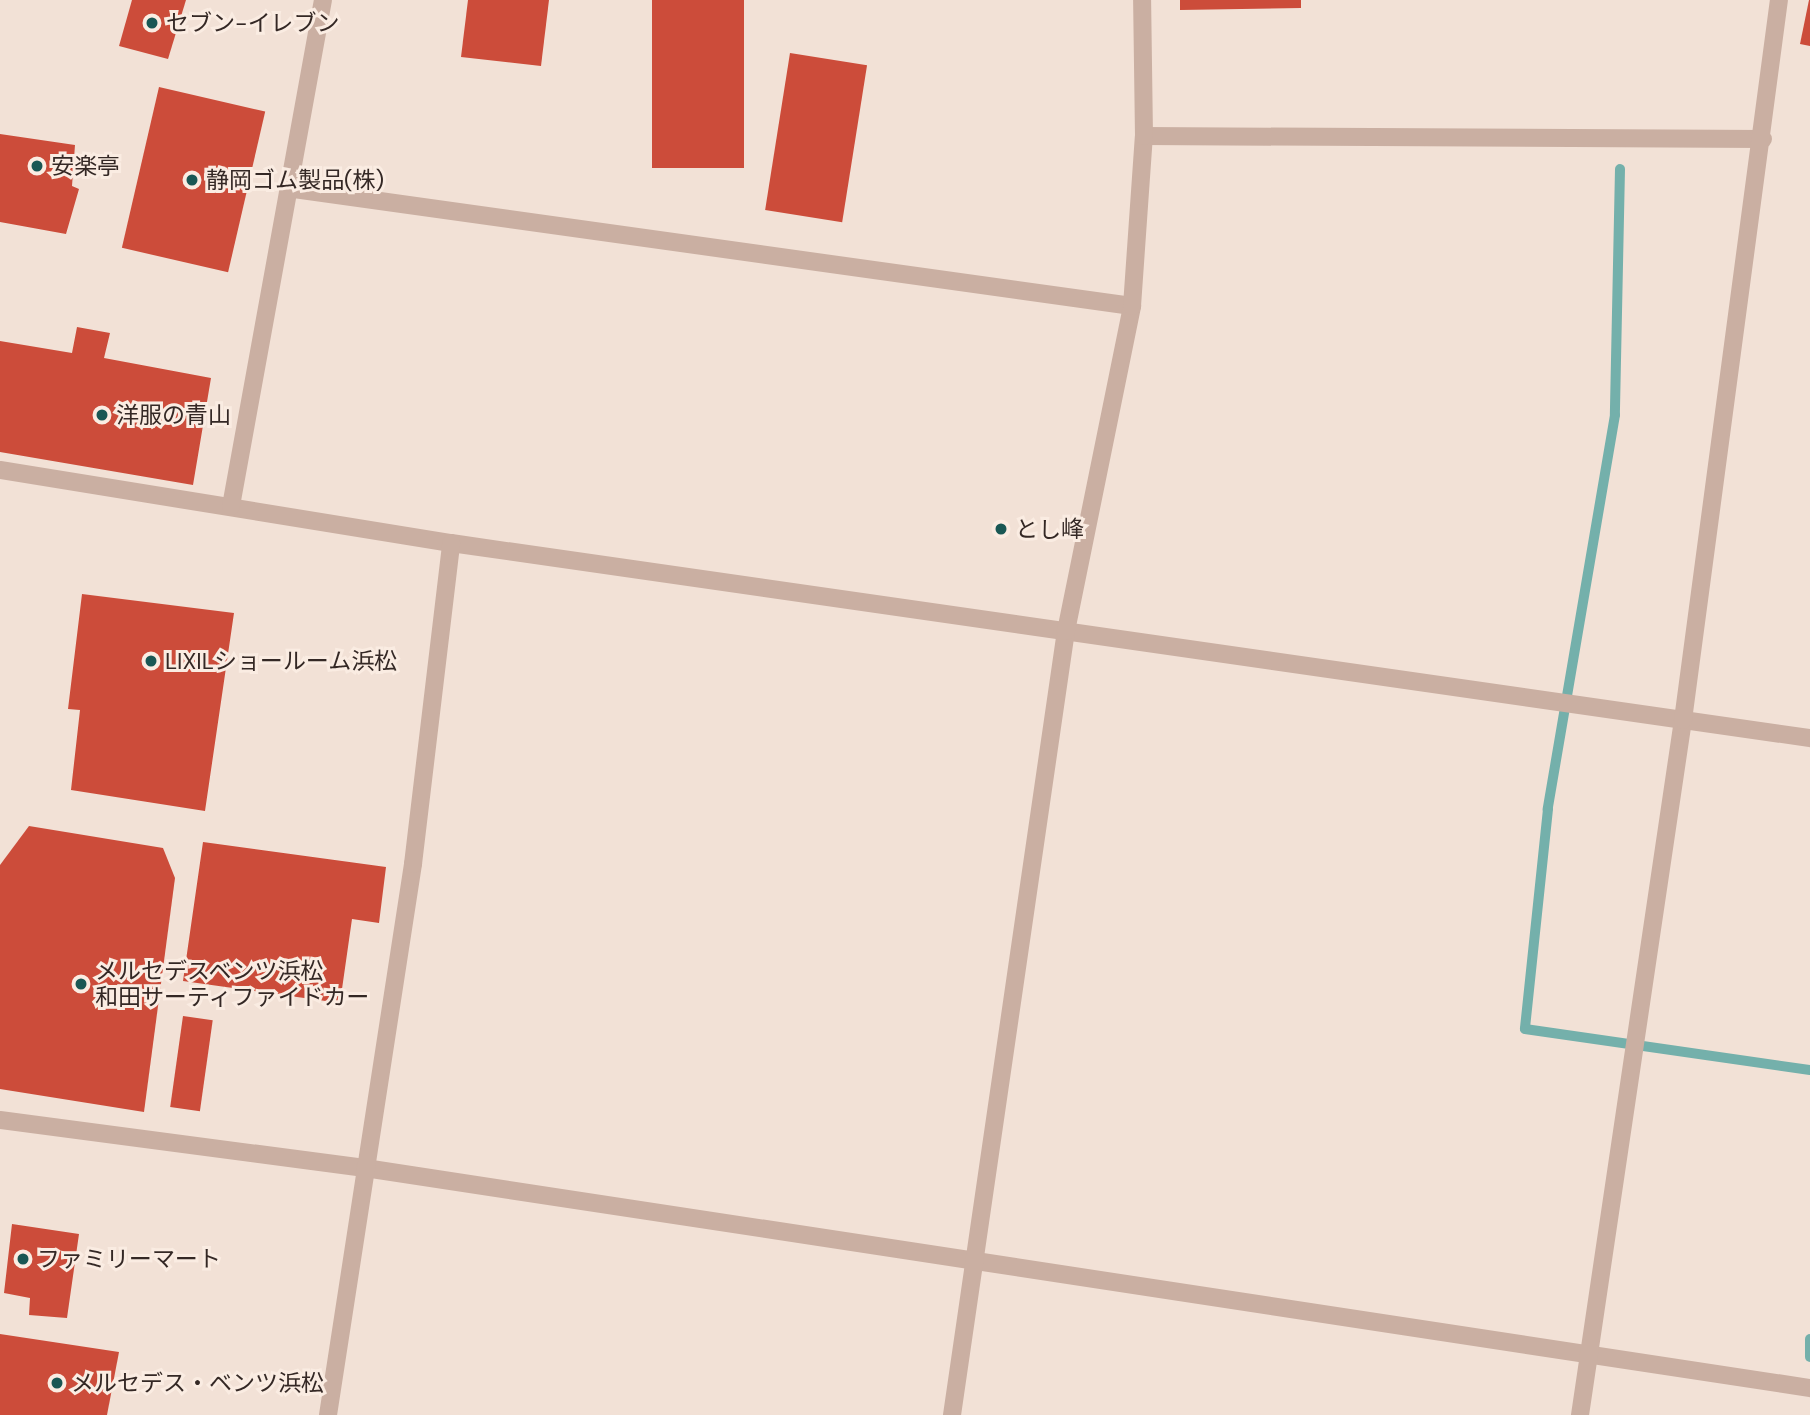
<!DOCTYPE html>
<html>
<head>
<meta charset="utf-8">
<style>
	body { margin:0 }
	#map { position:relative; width:1810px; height:1415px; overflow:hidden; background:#f2e1d6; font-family:"DM Sans","Noto Sans JP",sans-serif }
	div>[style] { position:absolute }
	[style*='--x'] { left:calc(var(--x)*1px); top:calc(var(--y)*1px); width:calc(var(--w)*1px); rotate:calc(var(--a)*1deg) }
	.stream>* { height:10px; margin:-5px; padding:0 5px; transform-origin:5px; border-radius:5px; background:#74b0ab }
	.building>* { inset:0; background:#cc4c3a; transform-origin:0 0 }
	.street>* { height:18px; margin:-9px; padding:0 9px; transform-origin:9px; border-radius:9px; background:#caafa2 }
	.dots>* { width:19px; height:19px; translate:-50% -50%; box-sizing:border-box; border:4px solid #faece2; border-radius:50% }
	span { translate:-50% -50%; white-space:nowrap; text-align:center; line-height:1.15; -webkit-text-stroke:6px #faece2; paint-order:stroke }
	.poi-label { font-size:23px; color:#342825 }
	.left { translate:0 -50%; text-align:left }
</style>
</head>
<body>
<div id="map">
	<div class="stream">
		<i style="--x:1620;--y:169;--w:246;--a:91.2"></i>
		<i style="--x:1615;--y:415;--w:400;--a:99.7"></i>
		<i style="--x:1548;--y:809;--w:221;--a:96"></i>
		<i style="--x:1525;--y:1029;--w:288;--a:8.2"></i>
		<i style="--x:1810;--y:1339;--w:18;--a:90"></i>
	</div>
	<div class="building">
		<i style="clip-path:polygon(132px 0,186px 0,168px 59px,119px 46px)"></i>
		<i style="clip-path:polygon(468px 0,549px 0,541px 66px,461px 57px)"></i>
		<i style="left:652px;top:0;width:92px;height:168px"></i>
		<i style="clip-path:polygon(1180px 0,1301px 0,1301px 8px,1180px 10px)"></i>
		<i style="clip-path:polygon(1809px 0,1810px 0,1810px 46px,1800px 44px)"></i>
		<i style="left:790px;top:53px;width:78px;height:159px;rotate:9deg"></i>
		<i style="left:159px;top:87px;width:109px;height:165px;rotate:13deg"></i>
		<i style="clip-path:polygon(0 134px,75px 145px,72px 186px,79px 189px,66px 234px,0 222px)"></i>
		<i style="clip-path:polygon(77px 327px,110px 333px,104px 358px,211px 378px,193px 485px,0 452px,0 341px,72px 353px)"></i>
		<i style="clip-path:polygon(82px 594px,234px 613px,205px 811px,71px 790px,80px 710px,68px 709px)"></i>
		<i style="clip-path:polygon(29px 826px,163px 848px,175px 878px,144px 1112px,0 1089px,0 865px)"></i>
		<i style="clip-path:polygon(203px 842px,386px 867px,379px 923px,352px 919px,340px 1003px,183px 981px)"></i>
		<i style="left:183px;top:1016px;width:30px;height:92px;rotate:8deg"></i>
		<i style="clip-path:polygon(12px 1224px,79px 1234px,67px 1318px,29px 1315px,30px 1298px,4px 1293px)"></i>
		<i style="clip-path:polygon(0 1334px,119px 1352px,107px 1415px,0 1415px)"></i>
	</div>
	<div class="street">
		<i style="--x:1144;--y:136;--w:619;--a:0.28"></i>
		<i style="--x:294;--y:189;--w:846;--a:7.95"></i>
		<i style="--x:0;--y:470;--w:457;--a:9.2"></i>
		<i style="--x:451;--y:543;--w:1373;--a:8.17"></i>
		<i style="--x:231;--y:506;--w:514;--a:-79.7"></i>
		<i style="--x:0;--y:1120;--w:368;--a:7.5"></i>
		<i style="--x:365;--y:1168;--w:1462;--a:8.66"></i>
		<i style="--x:328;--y:1415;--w:558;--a:-81.23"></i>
		<i style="--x:413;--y:864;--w:323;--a:-83.2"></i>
		<i style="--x:952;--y:1415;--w:792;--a:-81.73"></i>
		<i style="--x:1066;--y:631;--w:332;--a:-78.5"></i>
		<i style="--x:1132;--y:306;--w:170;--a:-86"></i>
		<i style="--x:1144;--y:136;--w:136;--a:-90.8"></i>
		<i style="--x:1580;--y:1415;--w:703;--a:-81.57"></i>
		<i style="--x:1683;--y:720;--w:726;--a:-82.41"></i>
	</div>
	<div class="dots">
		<i style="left:152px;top:23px;background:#195754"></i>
		<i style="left:37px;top:166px;background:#195754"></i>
		<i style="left:192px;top:180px;background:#195754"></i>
		<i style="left:102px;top:415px;background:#195754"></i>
		<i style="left:1001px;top:529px;background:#195754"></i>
		<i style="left:151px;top:661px;background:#195754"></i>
		<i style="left:81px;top:984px;background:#195754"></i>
		<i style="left:23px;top:1259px;background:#195754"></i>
		<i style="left:57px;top:1383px;background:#195754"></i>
	</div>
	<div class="poi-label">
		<span class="left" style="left:166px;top:23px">セブン-イレブン</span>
		<span class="left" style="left:51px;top:166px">安楽亭</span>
		<span class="left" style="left:206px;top:180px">静岡ゴム製品(株)</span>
		<span class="left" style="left:116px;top:415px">洋服の青山</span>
		<span class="left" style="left:1015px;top:529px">とし峰</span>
		<span class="left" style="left:165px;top:661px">LIXILショールーム浜松</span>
		<span class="left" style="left:95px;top:984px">メルセデスベンツ浜松<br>和田サーティファイドカー</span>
		<span class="left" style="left:37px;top:1259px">ファミリーマート</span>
		<span class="left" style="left:71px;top:1383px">メルセデス・ベンツ浜松</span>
	</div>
</div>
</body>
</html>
